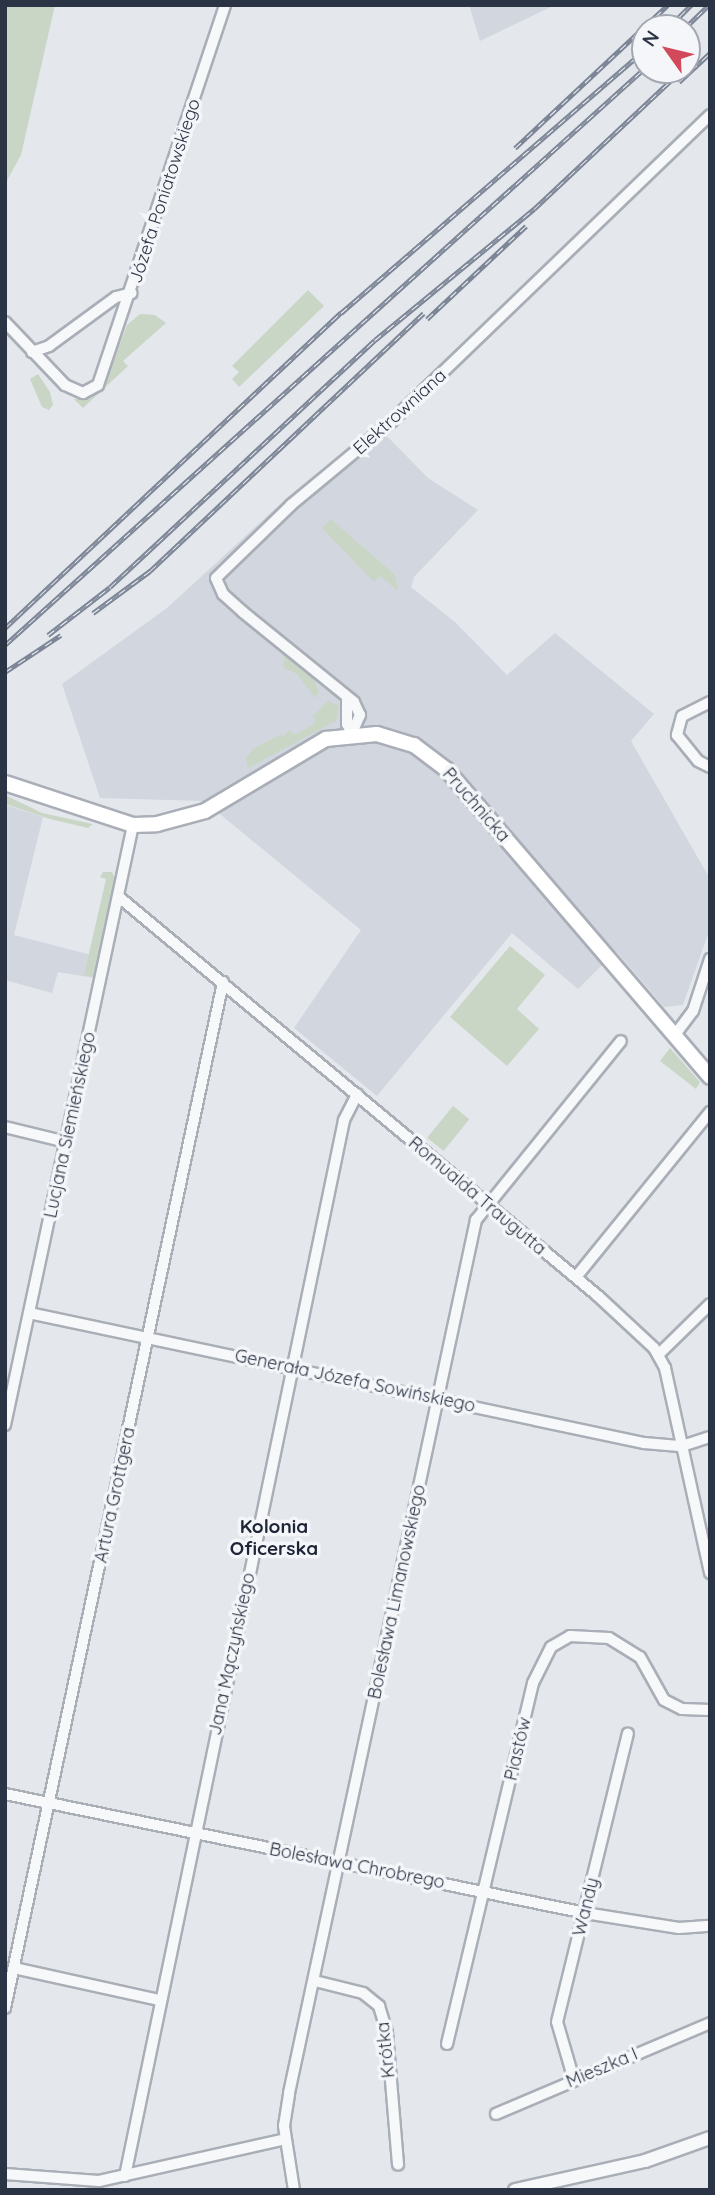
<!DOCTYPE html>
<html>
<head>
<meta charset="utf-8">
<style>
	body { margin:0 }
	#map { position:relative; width:715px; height:2195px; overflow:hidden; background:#e4e7ec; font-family:Quicksand,sans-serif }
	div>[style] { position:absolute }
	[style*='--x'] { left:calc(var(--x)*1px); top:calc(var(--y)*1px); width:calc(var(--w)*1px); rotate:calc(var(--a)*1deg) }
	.built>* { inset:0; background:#d2d6de }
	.green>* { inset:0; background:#c9d6c5; transform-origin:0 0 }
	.roads { filter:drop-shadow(2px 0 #a9aeb7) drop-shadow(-2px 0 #a9aeb7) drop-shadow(0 2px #a9aeb7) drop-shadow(0 -2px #a9aeb7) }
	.minor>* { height:10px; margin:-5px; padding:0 5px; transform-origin:5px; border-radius:5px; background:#f7f8fa }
	.tertiary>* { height:12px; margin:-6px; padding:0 6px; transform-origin:6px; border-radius:6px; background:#f7f8fa }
	.secondary>* { height:14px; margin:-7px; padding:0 7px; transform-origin:7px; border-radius:7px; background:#fff }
	.rail>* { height:5px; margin-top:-2.5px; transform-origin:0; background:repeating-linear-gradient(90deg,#f4f6f9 0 8px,#7d8696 0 16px); box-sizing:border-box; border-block:2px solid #7d8696 }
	span { translate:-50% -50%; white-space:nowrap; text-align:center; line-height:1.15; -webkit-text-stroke:7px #f4f6f9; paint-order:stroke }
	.street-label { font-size:18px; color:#2b3445 }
	.neighbourhood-label { font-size:19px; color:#1d2536; font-weight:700 }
	.frame { position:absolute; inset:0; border:7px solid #2b3445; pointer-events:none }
	.north { position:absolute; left:631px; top:14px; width:70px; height:70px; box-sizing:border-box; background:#f4f6f9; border:2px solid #a4a8b1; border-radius:50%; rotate:304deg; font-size:19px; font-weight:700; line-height:28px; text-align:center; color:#2b3445 }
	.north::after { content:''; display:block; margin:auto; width:24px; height:32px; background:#d1495b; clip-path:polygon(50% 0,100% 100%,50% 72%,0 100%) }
</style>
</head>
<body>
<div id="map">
	<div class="built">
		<i style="clip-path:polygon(469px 5px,555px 5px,480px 41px)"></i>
		<i style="clip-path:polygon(377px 426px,428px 478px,478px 510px,414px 577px,411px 587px,455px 622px,507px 675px,555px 633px,654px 714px,631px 741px,710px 879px,710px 928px,683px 1005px,664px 1007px,616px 951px,578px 989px,512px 933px,377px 1096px,294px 1028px,361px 930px,204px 801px,100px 798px,62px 684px,167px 608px,289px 496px)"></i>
		<i style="clip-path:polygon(5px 805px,43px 817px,14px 935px,99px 957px,95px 978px,58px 972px,52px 993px,5px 980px)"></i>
	</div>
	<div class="green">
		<i style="clip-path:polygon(5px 5px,55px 5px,21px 155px,5px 184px)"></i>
		<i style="clip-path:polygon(308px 290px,324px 306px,239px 387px,232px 379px,239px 372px,232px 366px)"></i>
		<i style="clip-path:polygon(155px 315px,166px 323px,123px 361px,128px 366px,83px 408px,74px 399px,88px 398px,104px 386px,127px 325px,140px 314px)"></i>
		<i style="clip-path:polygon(38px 374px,50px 392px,53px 405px,49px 410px,42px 407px,30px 379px)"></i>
		<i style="clip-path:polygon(331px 519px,395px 575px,398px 591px,380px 576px,374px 582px,322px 528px)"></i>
		<i style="clip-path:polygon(284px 655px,313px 677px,319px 692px,315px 698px,297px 674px,284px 668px)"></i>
		<i style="clip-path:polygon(328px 701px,339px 706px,336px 721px,248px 768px,246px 758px,253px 749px,281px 734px,283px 738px,289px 730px,294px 735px,316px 723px,313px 716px)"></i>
		<i style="clip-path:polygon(5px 795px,42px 813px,93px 824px,88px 828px,50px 819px,5px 804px)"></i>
		<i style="clip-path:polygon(103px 872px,112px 872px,116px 881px,95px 978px,84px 975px,106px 879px,100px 877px)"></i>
		<i style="clip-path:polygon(510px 946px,545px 975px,517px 1009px,539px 1029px,507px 1066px,450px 1017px)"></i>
		<i style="clip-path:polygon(670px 1048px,700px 1082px,696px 1089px,660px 1061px)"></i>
		<i style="left:453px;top:1106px;width:21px;height:41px;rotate:39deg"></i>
	</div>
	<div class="roads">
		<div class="minor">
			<i style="--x:5;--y:322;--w:87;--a:46.4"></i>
			<i style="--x:65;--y:385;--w:20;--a:24"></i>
			<i style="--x:83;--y:393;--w:17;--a:-28"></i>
			<i style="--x:98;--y:385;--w:401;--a:-71.5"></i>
			<i style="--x:32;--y:352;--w:18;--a:-19"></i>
			<i style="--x:49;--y:346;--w:83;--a:-36.2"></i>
			<i style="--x:116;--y:297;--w:16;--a:-14"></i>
			<i style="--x:347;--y:698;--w:26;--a:90"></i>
			<i style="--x:347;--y:724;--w:10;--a:61"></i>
			<i style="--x:352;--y:733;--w:20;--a:-66"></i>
			<i style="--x:360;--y:715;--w:14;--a:-115"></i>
			<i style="--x:354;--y:702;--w:143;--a:-141"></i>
			<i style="--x:243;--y:612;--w:27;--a:-138"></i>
			<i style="--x:223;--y:594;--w:17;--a:-114"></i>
			<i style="--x:216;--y:578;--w:105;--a:-44.2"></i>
			<i style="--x:291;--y:505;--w:131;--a:-39.7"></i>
			<i style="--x:392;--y:421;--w:441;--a:-43.9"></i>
			<i style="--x:710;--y:702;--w:31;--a:153"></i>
			<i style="--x:682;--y:716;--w:20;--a:105"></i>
			<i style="--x:677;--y:735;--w:33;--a:51"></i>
			<i style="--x:698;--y:761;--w:13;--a:27"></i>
			<i style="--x:119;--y:897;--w:623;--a:39.79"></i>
			<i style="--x:598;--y:1296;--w:76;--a:42.9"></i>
			<i style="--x:654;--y:1348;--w:23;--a:61"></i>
			<i style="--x:665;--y:1368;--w:210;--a:77.6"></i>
			<i style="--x:674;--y:1036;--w:31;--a:-53"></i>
			<i style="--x:693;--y:1011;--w:55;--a:-71.9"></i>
			<i style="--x:5;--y:1127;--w:63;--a:13.8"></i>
			<i style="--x:576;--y:1277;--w:213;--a:-50.9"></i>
			<i style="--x:29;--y:1313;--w:629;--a:11.94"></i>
			<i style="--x:644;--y:1443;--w:38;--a:5"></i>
			<i style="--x:682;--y:1446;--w:29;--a:-18"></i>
			<i style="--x:659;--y:1354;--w:71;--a:-44.4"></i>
			<i style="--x:5;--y:1425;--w:614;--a:-77.96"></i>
			<i style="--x:5;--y:1794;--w:592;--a:11.59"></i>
			<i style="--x:585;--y:1913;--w:95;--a:9.1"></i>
			<i style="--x:679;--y:1928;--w:31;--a:-4"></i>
			<i style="--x:14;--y:1968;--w:148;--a:12.4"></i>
			<i style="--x:315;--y:1981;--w:49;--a:14"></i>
			<i style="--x:363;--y:1993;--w:21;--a:39"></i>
			<i style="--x:379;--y:2006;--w:28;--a:73"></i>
			<i style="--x:387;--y:2033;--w:132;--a:85.2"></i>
			<i style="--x:5;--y:2008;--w:1049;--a:-78"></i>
			<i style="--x:447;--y:2044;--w:371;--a:-76.6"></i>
			<i style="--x:533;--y:1683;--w:40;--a:-63.4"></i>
			<i style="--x:551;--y:1647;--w:22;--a:-30"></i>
			<i style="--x:570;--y:1636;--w:39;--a:3"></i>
			<i style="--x:609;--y:1638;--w:36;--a:32"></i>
			<i style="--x:640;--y:1657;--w:49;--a:60.8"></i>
			<i style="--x:664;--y:1700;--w:20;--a:27"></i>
			<i style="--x:682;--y:1709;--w:28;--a:2"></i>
			<i style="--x:574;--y:2080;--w:60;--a:-106.3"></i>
			<i style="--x:557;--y:2022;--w:297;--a:-76.2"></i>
			<i style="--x:496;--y:2114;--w:233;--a:-23"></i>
			<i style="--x:5;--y:2174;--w:94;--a:4.3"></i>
			<i style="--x:99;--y:2181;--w:191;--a:-12.7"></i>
			<i style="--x:125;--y:2176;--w:1078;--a:-78.28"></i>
			<i style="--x:344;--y:1120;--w:29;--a:-63"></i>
			<i style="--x:294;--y:2190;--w:65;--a:-98.9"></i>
			<i style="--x:284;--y:2126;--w:33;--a:-81"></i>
			<i style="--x:289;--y:2093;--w:893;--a:-77.91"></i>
			<i style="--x:476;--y:1220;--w:230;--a:-51"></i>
		</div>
		<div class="tertiary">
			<i style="--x:515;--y:2190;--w:133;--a:-12.6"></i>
			<i style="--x:645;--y:2161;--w:69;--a:-19.5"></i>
		</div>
		<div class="secondary">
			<i style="--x:5;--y:783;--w:135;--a:18.2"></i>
			<i style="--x:133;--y:825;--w:24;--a:-2"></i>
			<i style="--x:157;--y:824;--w:50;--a:-15.2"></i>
			<i style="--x:205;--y:811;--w:141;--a:-30.8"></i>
			<i style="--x:326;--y:739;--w:51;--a:-5.6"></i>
			<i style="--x:377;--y:734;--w:39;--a:17"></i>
			<i style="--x:414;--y:745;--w:41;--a:37.1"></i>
			<i style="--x:447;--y:770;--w:404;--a:49.4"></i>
		</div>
	</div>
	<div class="rail">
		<i style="--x:668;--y:28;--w:33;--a:-45"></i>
		<i style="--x:685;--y:28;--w:33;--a:-44"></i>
		<i style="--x:679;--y:82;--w:42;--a:-43.1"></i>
		<i style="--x:515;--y:148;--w:209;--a:-43.1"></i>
		<i style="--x:427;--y:319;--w:136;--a:-43.2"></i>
		<i style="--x:93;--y:613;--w:71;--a:-36.4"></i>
		<i style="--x:150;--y:571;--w:376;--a:-43.3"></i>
		<i style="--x:5;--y:628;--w:461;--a:-43.2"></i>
		<i style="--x:341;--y:313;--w:402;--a:-40.9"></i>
		<i style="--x:48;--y:635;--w:78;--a:-37.7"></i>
		<i style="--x:110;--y:587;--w:362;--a:-43"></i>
		<i style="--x:375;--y:340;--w:206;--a:-39.5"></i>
		<i style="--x:534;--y:209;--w:203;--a:-43.2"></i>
		<i style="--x:5;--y:645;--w:862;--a:-42.04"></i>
		<i style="--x:5;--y:672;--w:67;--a:-33.5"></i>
	</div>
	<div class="street-label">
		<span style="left:165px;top:191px;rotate:-72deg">Józefa Poniatowskiego</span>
		<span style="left:400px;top:412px;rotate:-42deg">Elektrowniana</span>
		<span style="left:476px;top:805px;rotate:49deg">Pruchnicka</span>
		<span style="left:70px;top:1125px;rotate:-78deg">Lucjana Siemieńskiego</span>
		<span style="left:477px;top:1196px;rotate:40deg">Romualda Traugutta</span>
		<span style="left:355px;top:1381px;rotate:12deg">Generała Józefa Sowińskiego</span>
		<span style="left:115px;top:1495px;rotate:-78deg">Artura Grottgera</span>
		<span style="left:397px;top:1592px;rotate:-78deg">Bolesława Limanowskiego</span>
		<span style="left:232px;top:1654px;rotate:-78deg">Jana Mączyńskiego</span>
		<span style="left:518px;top:1749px;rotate:-77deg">Piastów</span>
		<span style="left:357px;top:1866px;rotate:11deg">Bolesława Chrobrego</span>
		<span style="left:586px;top:1907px;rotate:-76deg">Wandy</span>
		<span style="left:386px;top:2050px;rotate:-96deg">Krótka</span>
		<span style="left:602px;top:2068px;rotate:-23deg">Mieszka I</span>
	</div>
	<div class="neighbourhood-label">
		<span style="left:274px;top:1538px">Kolonia<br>Oficerska</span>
	</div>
	<div class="frame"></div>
	<div class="north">N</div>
</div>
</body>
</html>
